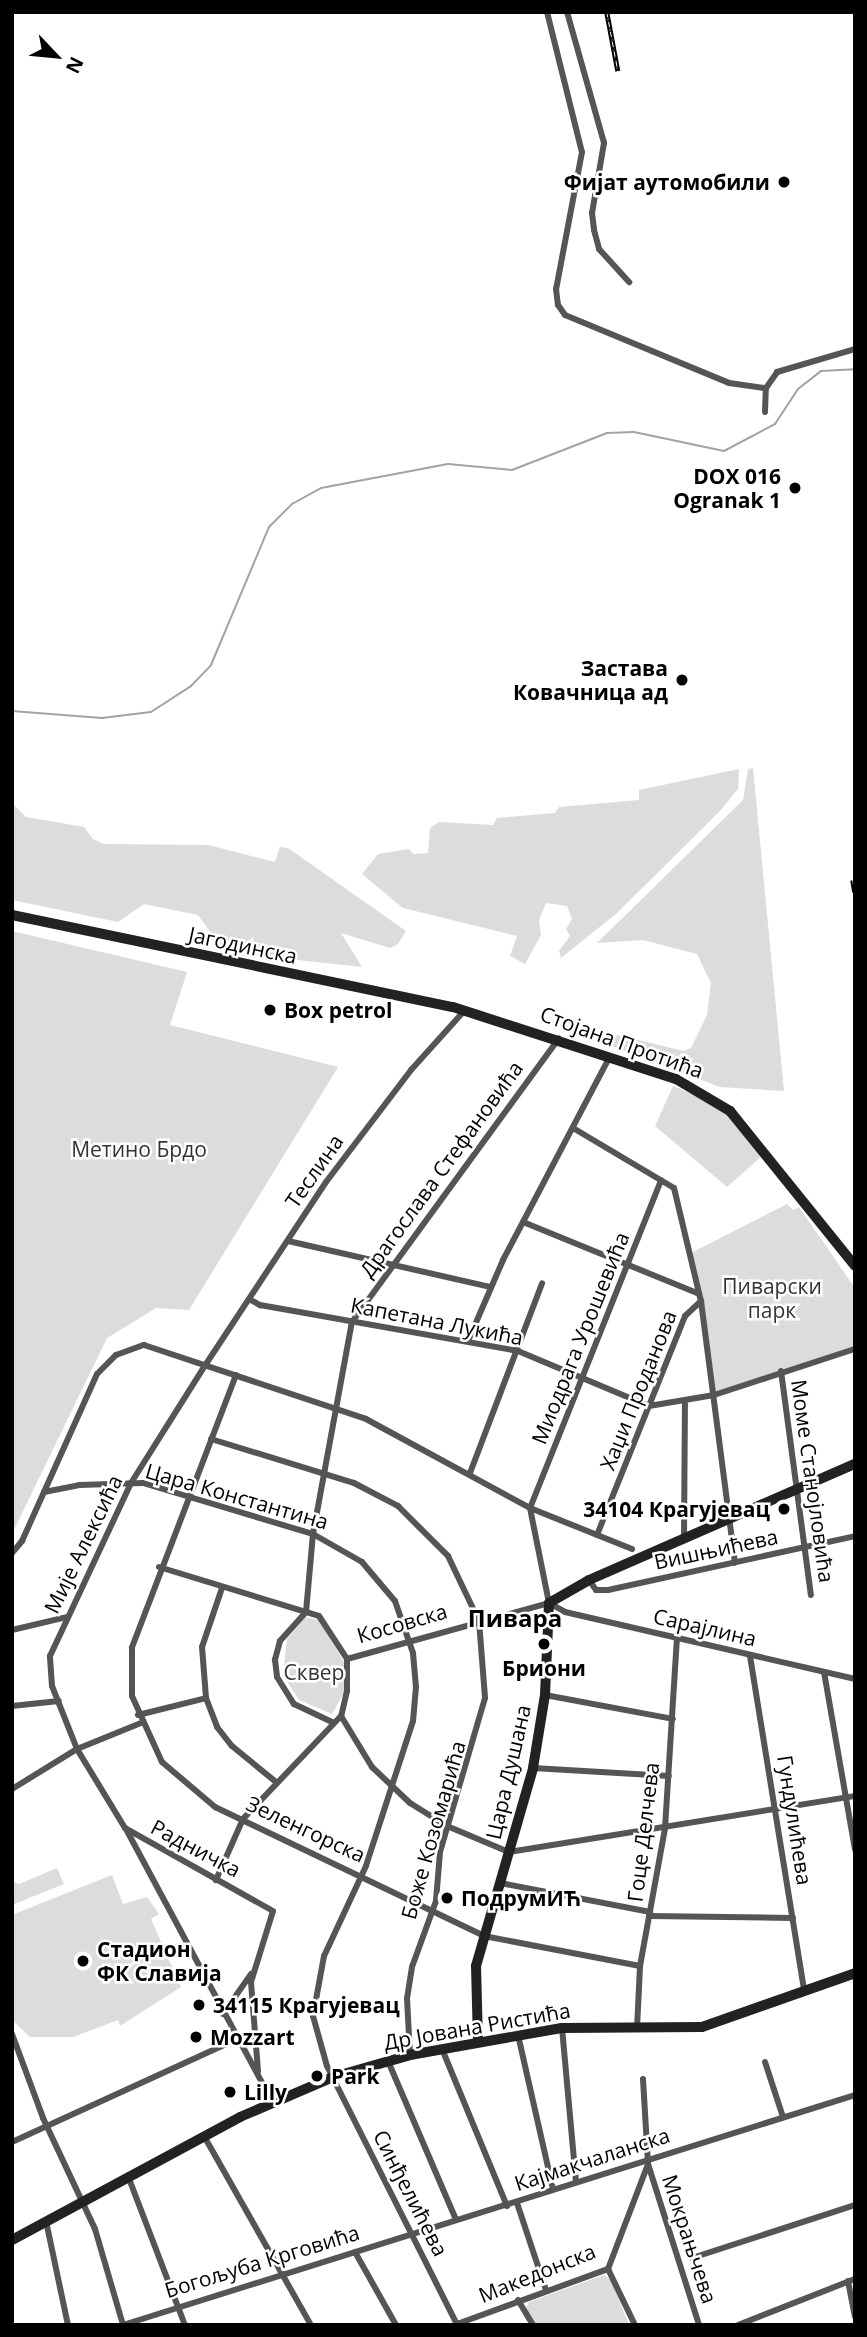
<!DOCTYPE html>
<html>
<head>
<meta charset="utf-8">
<style>
	body { margin:0 }
	#map { position:relative; width:867px; height:2337px; overflow:hidden; background:#fff; font-family:"Open Sans",sans-serif }
	div>[style] { position:absolute }
	[style*='--x'] { left:calc(var(--x)*1px); top:calc(var(--y)*1px); width:calc(var(--w)*1px); rotate:calc(var(--a)*1deg) }
	.green>* { inset:0; background:#dcdcdc }
	.stream>* { height:2px; margin:-1px; padding:0 1px; transform-origin:1px; border-radius:1px; background:#a3a3a3 }
	.street>* { height:6px; margin:-3px; padding:0 3px; transform-origin:3px; border-radius:3px; background:#555 }
	.secondary>* { height:10px; margin:-5px; padding:0 5px; transform-origin:5px; border-radius:5px; background:#222 }
	.rail>* { height:4.5px; margin-top:-2.25px; transform-origin:0; background:repeating-linear-gradient(90deg,#fff 0 5px,#000 0 10px); box-sizing:border-box; border-block:2px solid #000 }
	.dots>* { width:19px; height:19px; translate:-50% -50%; box-sizing:border-box; border:4px solid #fff; border-radius:50% }
	span { translate:-50% -50%; white-space:nowrap; text-align:center; line-height:1.15; -webkit-text-stroke:5px #fff; paint-order:stroke }
	.poi-label { font-size:21px; color:#000; font-weight:700 }
	.right { translate:-100% -50%; text-align:right }
	.left { translate:0 -50%; text-align:left }
	.street-label { font-size:21px; color:#000 }
	.park-label { font-size:21px; color:#333 }
	.quarter-label { font-size:24px; color:#000; font-weight:700 }
	.frame { position:absolute; inset:0; border:14px solid #000; pointer-events:none }
	.north { position:absolute; left:21px; top:21px; width:70px; height:70px; -webkit-text-stroke:5px #fff; paint-order:stroke; rotate:116deg; font-size:19px; font-weight:700; line-height:28px; text-align:center; color:#000 }
	.north::after { content:''; display:block; margin:auto; width:24px; height:32px; background:#000; clip-path:polygon(50% 0,100% 100%,50% 72%,0 100%) }
</style>
</head>
<body>
<div id="map">
	<div class="green">
		<i style="clip-path:polygon(753px 768px,784px 1091px,720px 1087px,612px 1046px,617px 1035px,684px 1051px,691px 1048px,707px 1015px,711px 983px,697px 954px,643px 940px,597px 943px,743px 800px,748px 769px)"></i>
		<i style="clip-path:polygon(739px 769px,738px 789px,720px 811px,617px 913px,561px 958px,559px 951px,570px 936px,566px 929px,572px 919px,567px 906px,546px 903px,539px 920px,541px 935px,525px 964px,510px 956px,517px 936px,403px 908px,362px 874px,378px 854px,409px 849px,413px 854px,428px 853px,430px 828px,439px 822px,493px 825px,497px 818px,555px 813px,559px 807px,639px 800px,639px 790px)"></i>
		<i style="clip-path:polygon(12px 803px,26px 817px,84px 827px,93px 839px,104px 844px,208px 845px,275px 862px,280px 847px,288px 848px,406px 931px,398px 944px,390px 948px,341px 933px,362px 967px,234px 953px,221px 947px,198px 915px,144px 904px,118px 922px,12px 900px)"></i>
		<i style="clip-path:polygon(12px 931px,187px 972px,170px 1025px,338px 1067px,189px 1310px,156px 1308px,107px 1338px,12px 1534px)"></i>
		<i style="clip-path:polygon(673px 1086px,720px 1106px,763px 1155px,727px 1187px,655px 1126px)"></i>
		<i style="clip-path:polygon(787px 1204px,793px 1210px,799px 1207px,855px 1288px,855px 1347px,714px 1392px,689px 1254px)"></i>
		<i style="clip-path:polygon(305px 1617px,319px 1620px,344px 1662px,345px 1691px,332px 1714px,299px 1700px,283px 1675px,287px 1639px)"></i>
		<i style="clip-path:polygon(57px 1868px,64px 1884px,12px 1905px,12px 1881px,19px 1884px)"></i>
		<i style="clip-path:polygon(112px 1875px,123px 1904px,147px 1897px,159px 1914px,151px 1919px,181px 1987px,120px 2026px,118px 2020px,73px 2037px,30px 2037px,12px 2020px,12px 1915px)"></i>
		<i style="clip-path:polygon(604px 2275px,611px 2280px,629px 2325px,536px 2325px,526px 2308px,529px 2302px)"></i>
	</div>
	<div class="stream">
		<i style="--x:12;--y:711;--w:90;--a:4.4"></i>
		<i style="--x:102;--y:718;--w:49;--a:-7"></i>
		<i style="--x:151;--y:712;--w:48;--a:-33"></i>
		<i style="--x:191;--y:686;--w:29;--a:-46"></i>
		<i style="--x:211;--y:665;--w:150;--a:-67.2"></i>
		<i style="--x:269;--y:527;--w:33;--a:-45"></i>
		<i style="--x:292;--y:504;--w:33;--a:-29"></i>
		<i style="--x:321;--y:488;--w:129;--a:-10.7"></i>
		<i style="--x:448;--y:464;--w:64;--a:5.4"></i>
		<i style="--x:512;--y:470;--w:102;--a:-21.3"></i>
		<i style="--x:607;--y:433;--w:27;--a:-2"></i>
		<i style="--x:634;--y:432;--w:92;--a:11.9"></i>
		<i style="--x:724;--y:451;--w:58;--a:-27.9"></i>
		<i style="--x:775;--y:424;--w:42;--a:-56.7"></i>
		<i style="--x:798;--y:389;--w:29;--a:-38"></i>
		<i style="--x:821;--y:371;--w:34;--a:-3"></i>
	</div>
	<div class="street">
		<i style="--x:547;--y:12;--w:144;--a:76"></i>
		<i style="--x:582;--y:152;--w:139;--a:100.7"></i>
		<i style="--x:556;--y:289;--w:16;--a:83"></i>
		<i style="--x:558;--y:305;--w:12;--a:55"></i>
		<i style="--x:565;--y:315;--w:178;--a:22.5"></i>
		<i style="--x:729;--y:383;--w:37;--a:8"></i>
		<i style="--x:567;--y:12;--w:136;--a:74.2"></i>
		<i style="--x:604;--y:143;--w:71;--a:99.7"></i>
		<i style="--x:592;--y:213;--w:17;--a:83"></i>
		<i style="--x:594;--y:230;--w:20;--a:75"></i>
		<i style="--x:599;--y:249;--w:45;--a:47.7"></i>
		<i style="--x:765;--y:412;--w:24;--a:-88"></i>
		<i style="--x:766;--y:388;--w:19;--a:-55"></i>
		<i style="--x:777;--y:372;--w:81;--a:-16.4"></i>
		<i style="--x:573;--y:1128;--w:117;--a:30.7"></i>
		<i style="--x:674;--y:1188;--w:116;--a:76.6"></i>
		<i style="--x:701;--y:1301;--w:264;--a:82.6"></i>
		<i style="--x:523;--y:1222;--w:190;--a:22.2"></i>
		<i style="--x:288;--y:1241;--w:207;--a:12.8"></i>
		<i style="--x:249;--y:1299;--w:13;--a:29"></i>
		<i style="--x:260;--y:1305;--w:262;--a:10.1"></i>
		<i style="--x:518;--y:1351;--w:142;--a:22.8"></i>
		<i style="--x:649;--y:1406;--w:66;--a:-9.6"></i>
		<i style="--x:714;--y:1395;--w:148;--a:-18.1"></i>
		<i style="--x:468;--y:1341;--w:88;--a:-66.6"></i>
		<i style="--x:503;--y:1260;--w:230;--a:-62.3"></i>
		<i style="--x:781;--y:1371;--w:226;--a:82.4"></i>
		<i style="--x:236;--y:1375;--w:292;--a:110.9"></i>
		<i style="--x:132;--y:1648;--w:48;--a:90"></i>
		<i style="--x:132;--y:1696;--w:72;--a:65.6"></i>
		<i style="--x:162;--y:1762;--w:70;--a:40.3"></i>
		<i style="--x:215;--y:1807;--w:298;--a:25.6"></i>
		<i style="--x:484;--y:1936;--w:159;--a:10.9"></i>
		<i style="--x:211;--y:1439;--w:150;--a:17.1"></i>
		<i style="--x:354;--y:1483;--w:50;--a:27.6"></i>
		<i style="--x:398;--y:1506;--w:71;--a:45"></i>
		<i style="--x:448;--y:1556;--w:72;--a:64.5"></i>
		<i style="--x:479;--y:1621;--w:77;--a:85.5"></i>
		<i style="--x:485;--y:1698;--w:160;--a:106.3"></i>
		<i style="--x:440;--y:1852;--w:49;--a:94.7"></i>
		<i style="--x:436;--y:1901;--w:70;--a:110"></i>
		<i style="--x:412;--y:1967;--w:31;--a:99"></i>
		<i style="--x:407;--y:1998;--w:57;--a:87"></i>
		<i style="--x:470;--y:1473;--w:203;--a:-69.2"></i>
		<i style="--x:44;--y:1492;--w:36;--a:-11"></i>
		<i style="--x:79;--y:1485;--w:64;--a:-1.8"></i>
		<i style="--x:143;--y:1483;--w:177;--a:16.7"></i>
		<i style="--x:313;--y:1534;--w:56;--a:29.7"></i>
		<i style="--x:362;--y:1562;--w:51;--a:49.8"></i>
		<i style="--x:395;--y:1601;--w:55;--a:70.9"></i>
		<i style="--x:413;--y:1653;--w:34;--a:85"></i>
		<i style="--x:416;--y:1687;--w:34;--a:95"></i>
		<i style="--x:413;--y:1721;--w:152;--a:108"></i>
		<i style="--x:366;--y:1866;--w:99;--a:115"></i>
		<i style="--x:324;--y:1956;--w:61;--a:100.4"></i>
		<i style="--x:313;--y:2016;--w:52;--a:74.4"></i>
		<i style="--x:327;--y:2066;--w:290;--a:63.3"></i>
		<i style="--x:530;--y:1508;--w:353;--a:-68.2"></i>
		<i style="--x:530;--y:1508;--w:97;--a:78.7"></i>
		<i style="--x:597;--y:1535;--w:236;--a:-68.1"></i>
		<i style="--x:685;--y:1316;--w:22;--a:-43"></i>
		<i style="--x:684;--y:1538;--w:137;--a:-89.6"></i>
		<i style="--x:12;--y:1553;--w:16;--a:-50"></i>
		<i style="--x:22;--y:1541;--w:183;--a:-65.8"></i>
		<i style="--x:97;--y:1374;--w:27;--a:-45"></i>
		<i style="--x:116;--y:1355;--w:30;--a:-20"></i>
		<i style="--x:144;--y:1345;--w:234;--a:18.4"></i>
		<i style="--x:366;--y:1419;--w:187;--a:28.5"></i>
		<i style="--x:530;--y:1508;--w:110;--a:21.9"></i>
		<i style="--x:159;--y:1567;--w:167;--a:17"></i>
		<i style="--x:319;--y:1616;--w:51;--a:56.9"></i>
		<i style="--x:347;--y:1659;--w:32;--a:90"></i>
		<i style="--x:347;--y:1691;--w:26;--a:103"></i>
		<i style="--x:341;--y:1716;--w:142;--a:133.6"></i>
		<i style="--x:243;--y:1819;--w:67;--a:113.9"></i>
		<i style="--x:589;--y:1580;--w:12;--a:55"></i>
		<i style="--x:596;--y:1590;--w:12;--a:0"></i>
		<i style="--x:608;--y:1590;--w:253;--a:-12.3"></i>
		<i style="--x:222;--y:1588;--w:62;--a:108.7"></i>
		<i style="--x:202;--y:1647;--w:51;--a:85.5"></i>
		<i style="--x:206;--y:1698;--w:31;--a:69"></i>
		<i style="--x:217;--y:1727;--w:24;--a:52"></i>
		<i style="--x:232;--y:1746;--w:57;--a:39.3"></i>
		<i style="--x:549;--y:1603;--w:18;--a:29"></i>
		<i style="--x:565;--y:1612;--w:298;--a:13"></i>
		<i style="--x:306;--y:1612;--w:78;--a:-84.9"></i>
		<i style="--x:313;--y:1534;--w:216;--a:-79.6"></i>
		<i style="--x:352;--y:1322;--w:351;--a:-53.9"></i>
		<i style="--x:306;--y:1612;--w:39;--a:132"></i>
		<i style="--x:280;--y:1641;--w:20;--a:105"></i>
		<i style="--x:275;--y:1660;--w:17;--a:83"></i>
		<i style="--x:277;--y:1677;--w:32;--a:58"></i>
		<i style="--x:294;--y:1704;--w:42;--a:25.3"></i>
		<i style="--x:12;--y:1630;--w:57;--a:-13.3"></i>
		<i style="--x:750;--y:1656;--w:338;--a:80.8"></i>
		<i style="--x:347;--y:1659;--w:210;--a:-15.5"></i>
		<i style="--x:824;--y:1672;--w:180;--a:80.1"></i>
		<i style="--x:545;--y:1695;--w:130;--a:10.6"></i>
		<i style="--x:12;--y:1706;--w:47;--a:-6.1"></i>
		<i style="--x:138;--y:1715;--w:70;--a:-14"></i>
		<i style="--x:341;--y:1716;--w:60;--a:58.7"></i>
		<i style="--x:372;--y:1767;--w:52;--a:43.5"></i>
		<i style="--x:410;--y:1803;--w:44;--a:31.9"></i>
		<i style="--x:447;--y:1826;--w:67;--a:22.8"></i>
		<i style="--x:509;--y:1852;--w:351;--a:-9.2"></i>
		<i style="--x:533;--y:1768;--w:136;--a:3.4"></i>
		<i style="--x:12;--y:1789;--w:76;--a:-31.6"></i>
		<i style="--x:77;--y:1749;--w:69;--a:-22.1"></i>
		<i style="--x:126;--y:1829;--w:309;--a:61.8"></i>
		<i style="--x:500;--y:1883;--w:153;--a:10.9"></i>
		<i style="--x:649;--y:1916;--w:144;--a:0.8"></i>
		<i style="--x:223;--y:2014;--w:49;--a:-55"></i>
		<i style="--x:562;--y:2028;--w:154;--a:84.8"></i>
		<i style="--x:637;--y:2028;--w:62;--a:-87.2"></i>
		<i style="--x:640;--y:1966;--w:140;--a:-79.7"></i>
		<i style="--x:665;--y:1828;--w:189;--a:-86.4"></i>
		<i style="--x:12;--y:2034;--w:90;--a:69.7"></i>
		<i style="--x:43;--y:2118;--w:123;--a:64.9"></i>
		<i style="--x:95;--y:2229;--w:100;--a:73.7"></i>
		<i style="--x:123;--y:2325;--w:767;--a:-17.44"></i>
		<i style="--x:518;--y:2035;--w:158;--a:77.2"></i>
		<i style="--x:442;--y:2049;--w:170;--a:67.5"></i>
		<i style="--x:388;--y:2061;--w:173;--a:66.8"></i>
		<i style="--x:765;--y:2062;--w:58;--a:71.9"></i>
		<i style="--x:258;--y:2071;--w:89;--a:-94.5"></i>
		<i style="--x:251;--y:1982;--w:74;--a:-72.8"></i>
		<i style="--x:273;--y:1911;--w:170;--a:-150.7"></i>
		<i style="--x:125;--y:1828;--w:92;--a:-121.3"></i>
		<i style="--x:77;--y:1749;--w:68;--a:-111.6"></i>
		<i style="--x:52;--y:1686;--w:30;--a:-94"></i>
		<i style="--x:50;--y:1656;--w:191;--a:-64.9"></i>
		<i style="--x:131;--y:1483;--w:141;--a:-57.8"></i>
		<i style="--x:206;--y:1364;--w:218;--a:-56.6"></i>
		<i style="--x:326;--y:1182;--w:141;--a:-52.8"></i>
		<i style="--x:411;--y:1070;--w:81;--a:-48"></i>
		<i style="--x:643;--y:2079;--w:85;--a:86.6"></i>
		<i style="--x:648;--y:2164;--w:169;--a:72.4"></i>
		<i style="--x:204;--y:2136;--w:217;--a:60.5"></i>
		<i style="--x:12;--y:2142;--w:247;--a:-24.6"></i>
		<i style="--x:128;--y:2176;--w:160;--a:69.1"></i>
		<i style="--x:517;--y:2203;--w:92;--a:71.6"></i>
		<i style="--x:46;--y:2221;--w:106;--a:78.1"></i>
		<i style="--x:355;--y:2252;--w:84;--a:60.7"></i>
		<i style="--x:692;--y:2258;--w:171;--a:-18"></i>
		<i style="--x:608;--y:2269;--w:62;--a:64.3"></i>
		<i style="--x:848;--y:2281;--w:36;--a:79"></i>
		<i style="--x:518;--y:2300;--w:29;--a:59"></i>
		<i style="--x:457;--y:2324;--w:161;--a:-20"></i>
		<i style="--x:608;--y:2269;--w:112;--a:-69.1"></i>
		<i style="--x:738;--y:2325;--w:126;--a:-21.5"></i>
	</div>
	<div class="secondary">
		<i style="--x:12;--y:915;--w:450;--a:11.8"></i>
		<i style="--x:453;--y:1007;--w:234;--a:17.9"></i>
		<i style="--x:676;--y:1079;--w:63;--a:30.7"></i>
		<i style="--x:730;--y:1111;--w:199;--a:51.1"></i>
		<i style="--x:478;--y:2042;--w:76;--a:-91.5"></i>
		<i style="--x:476;--y:1966;--w:206;--a:-73.9"></i>
		<i style="--x:533;--y:1768;--w:74;--a:-80.7"></i>
		<i style="--x:545;--y:1695;--w:92;--a:-87.5"></i>
		<i style="--x:549;--y:1603;--w:46;--a:-29.9"></i>
		<i style="--x:589;--y:1580;--w:290;--a:-23.6"></i>
		<i style="--x:12;--y:2240;--w:259;--a:-28.3"></i>
		<i style="--x:240;--y:2117;--w:101;--a:-23.3"></i>
		<i style="--x:333;--y:2077;--w:80;--a:-15.9"></i>
		<i style="--x:410;--y:2055;--w:154;--a:-10.1"></i>
		<i style="--x:562;--y:2028;--w:140;--a:-0.4"></i>
		<i style="--x:702;--y:2027;--w:162;--a:-19.4"></i>
	</div>
	<div class="rail">
		<i style="--x:607;--y:12;--w:60;--a:79.4"></i>
		<i style="--x:853;--y:880;--w:12;--a:81"></i>
	</div>
	<div class="dots">
		<i style="left:784px;top:182px;background:#000"></i>
		<i style="left:795px;top:488px;background:#000"></i>
		<i style="left:682px;top:680px;background:#000"></i>
		<i style="left:270px;top:1010px;background:#000"></i>
		<i style="left:784px;top:1509px;background:#000"></i>
		<i style="left:544px;top:1644px;background:#000"></i>
		<i style="left:447px;top:1898px;background:#000"></i>
		<i style="left:83px;top:1961px;background:#000"></i>
		<i style="left:199px;top:2005px;background:#000"></i>
		<i style="left:196px;top:2037px;background:#000"></i>
		<i style="left:317px;top:2076px;background:#000"></i>
		<i style="left:230px;top:2092px;background:#000"></i>
	</div>
	<div class="poi-label">
		<span class="right" style="left:770px;top:182px">Фијат аутомобили</span>
		<span class="right" style="left:781px;top:488px">DOX 016<br>Ogranak 1</span>
		<span class="right" style="left:668px;top:680px">Застава<br>Ковачница ад</span>
		<span class="left" style="left:284px;top:1010px">Box petrol</span>
		<span class="right" style="left:770px;top:1509px">34104 Крагујевац</span>
		<span style="left:544px;top:1668px">Бриони</span>
		<span class="left" style="left:461px;top:1898px">ПодрумИЋ</span>
		<span class="left" style="left:97px;top:1961px">Стадион<br>ФК Славија</span>
		<span class="left" style="left:213px;top:2005px">34115 Крагујевац</span>
		<span class="left" style="left:210px;top:2037px">Mozzart</span>
		<span class="left" style="left:331px;top:2076px">Park</span>
		<span class="left" style="left:244px;top:2092px">Lilly</span>
	</div>
	<div class="street-label">
		<span style="left:243px;top:945px;rotate:12deg">Јагодинска</span>
		<span style="left:622px;top:1042px;rotate:20deg">Стојана Протића</span>
		<span style="left:441px;top:1169px;rotate:-54deg">Драгослава Стефановића</span>
		<span style="left:314px;top:1171px;rotate:-55deg">Теслина</span>
		<span style="left:437px;top:1321px;rotate:11deg">Капетана Лукића</span>
		<span style="left:580px;top:1338px;rotate:-68deg">Миодрага Урошевића</span>
		<span style="left:638px;top:1390px;rotate:-68deg">Хаџи Проданова</span>
		<span style="left:813px;top:1481px;rotate:82deg">Моме Станојловића</span>
		<span style="left:237px;top:1496px;rotate:16deg">Цара Константина</span>
		<span style="left:83px;top:1544px;rotate:-64deg">Мије Алексића</span>
		<span style="left:716px;top:1549px;rotate:-12deg">Вишњићева</span>
		<span style="left:402px;top:1623px;rotate:-16deg">Косовска</span>
		<span style="left:705px;top:1627px;rotate:13deg">Сарајлина</span>
		<span style="left:508px;top:1772px;rotate:-77deg">Цара Душана</span>
		<span style="left:795px;top:1820px;rotate:81deg">Гундулићева</span>
		<span style="left:306px;top:1829px;rotate:25deg">Зеленгорска</span>
		<span style="left:433px;top:1830px;rotate:-74deg">Боже Козомарића</span>
		<span style="left:643px;top:1832px;rotate:-83deg">Гоце Делчева</span>
		<span style="left:196px;top:1848px;rotate:28deg">Радничка</span>
		<span style="left:477px;top:2026px;rotate:-10deg">Др Јована Ристића</span>
		<span style="left:592px;top:2159px;rotate:-18deg">Кајмакчаланска</span>
		<span style="left:411px;top:2193px;rotate:63deg">Синђелићева</span>
		<span style="left:690px;top:2239px;rotate:72deg">Мокрањчева</span>
		<span style="left:262px;top:2261px;rotate:-17deg">Богољуба Крговића</span>
		<span style="left:537px;top:2273px;rotate:-22deg">Македонска</span>
	</div>
	<div class="park-label">
		<span style="left:139px;top:1149px">Метино Брдо</span>
		<span style="left:772px;top:1298px">Пиварски<br>парк</span>
		<span style="left:314px;top:1672px">Сквер</span>
	</div>
	<div class="quarter-label">
		<span style="left:515px;top:1618px">Пивара</span>
	</div>
	<div class="frame"></div>
	<div class="north">N</div>
</div>
</body>
</html>
